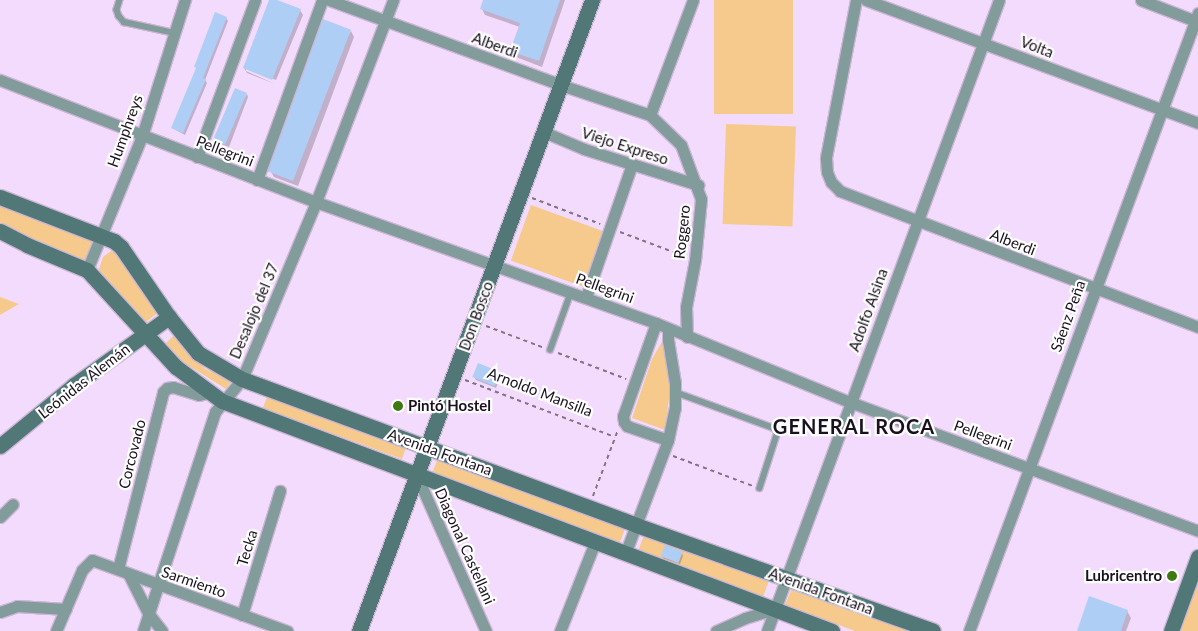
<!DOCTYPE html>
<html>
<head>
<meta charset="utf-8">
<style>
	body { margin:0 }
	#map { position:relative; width:1198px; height:631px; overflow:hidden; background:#f3dbfd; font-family:Lato,sans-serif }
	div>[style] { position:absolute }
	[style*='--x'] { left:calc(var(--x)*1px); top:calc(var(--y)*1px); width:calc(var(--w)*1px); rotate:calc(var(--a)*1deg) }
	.green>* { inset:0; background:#f6ca8d; transform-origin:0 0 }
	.shadow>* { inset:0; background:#0003 }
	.building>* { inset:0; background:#afcef6; transform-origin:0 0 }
	.path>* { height:2px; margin-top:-1px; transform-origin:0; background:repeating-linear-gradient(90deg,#837289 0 4px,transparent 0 8px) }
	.roads { filter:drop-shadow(1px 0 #ccb6d5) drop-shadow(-1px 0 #ccb6d5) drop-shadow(0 1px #ccb6d5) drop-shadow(0 -1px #ccb6d5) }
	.lane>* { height:5.5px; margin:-2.75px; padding:0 2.75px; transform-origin:2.75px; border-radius:2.75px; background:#829b9b }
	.street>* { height:11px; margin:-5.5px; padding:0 5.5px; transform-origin:5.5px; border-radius:5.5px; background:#829b9b }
	.secondary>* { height:15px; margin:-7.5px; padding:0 7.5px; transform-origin:7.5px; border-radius:7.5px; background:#517877 }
	.dots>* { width:14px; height:14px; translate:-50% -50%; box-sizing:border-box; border:2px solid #fff; border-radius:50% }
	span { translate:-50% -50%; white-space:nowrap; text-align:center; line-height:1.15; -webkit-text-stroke:4.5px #fff; paint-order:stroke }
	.street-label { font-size:15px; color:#1a101e }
	.poi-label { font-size:15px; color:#1a101e; font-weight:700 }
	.left { translate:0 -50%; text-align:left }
	.right { translate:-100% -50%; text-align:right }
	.district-label { font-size:20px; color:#1a101e; font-weight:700; letter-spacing:1px }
</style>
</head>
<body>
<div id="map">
	<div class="green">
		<i style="left:714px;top:0;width:79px;height:114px"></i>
		<i style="left:726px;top:124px;width:70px;height:100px;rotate:2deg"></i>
		<i style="clip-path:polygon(0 202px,94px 239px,84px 263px,0 226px)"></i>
		<i style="left:531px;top:205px;width:77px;height:59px;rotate:20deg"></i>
		<i style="clip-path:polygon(111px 251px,122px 254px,160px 311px,145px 323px,102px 278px,99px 269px,103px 257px)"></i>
		<i style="clip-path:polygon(0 297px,19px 304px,0 315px)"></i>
		<i style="clip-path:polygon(176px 333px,205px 369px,232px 380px,226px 389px,183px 362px,166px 343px)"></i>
		<i style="clip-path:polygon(663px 340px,670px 391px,665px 430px,632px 418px,652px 359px)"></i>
		<i style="left:267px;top:397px;width:148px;height:12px;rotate:20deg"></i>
		<i style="left:438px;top:458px;width:200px;height:18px;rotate:21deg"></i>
		<i style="left:644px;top:535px;width:133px;height:18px;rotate:20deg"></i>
		<i style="clip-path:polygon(1198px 579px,1198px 631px,1179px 631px)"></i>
		<i style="clip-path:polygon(792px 588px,908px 631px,855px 631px,785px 605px)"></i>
	</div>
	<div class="shadow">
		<i style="clip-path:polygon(270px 0,300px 10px,303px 15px,276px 80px,246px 68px,246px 71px,275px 84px,247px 73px,244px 68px)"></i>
		<i style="clip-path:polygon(485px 0,565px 0,542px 67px,516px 57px,512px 51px,520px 27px,485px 15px,482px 9px)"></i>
		<i style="clip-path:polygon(226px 18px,228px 21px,205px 80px,207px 83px,185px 135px,172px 128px)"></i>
		<i style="clip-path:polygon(351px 31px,354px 37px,298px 186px,274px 177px,270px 170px)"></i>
		<i style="clip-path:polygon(247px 94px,248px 97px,229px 147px,218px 143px,216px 140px)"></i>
		<i style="clip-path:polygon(500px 373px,501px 376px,496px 388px,476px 380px,474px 377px)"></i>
		<i style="clip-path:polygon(682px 553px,683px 556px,680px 564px,664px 559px,662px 556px)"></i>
		<i style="clip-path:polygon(1127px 611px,1131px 618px,1126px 631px,1078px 631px)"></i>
	</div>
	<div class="building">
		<i style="clip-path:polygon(269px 0,277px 0,301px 9px,272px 80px,243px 68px)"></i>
		<i style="clip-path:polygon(483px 0,560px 0,539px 61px,510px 51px,520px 23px,480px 9px)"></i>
		<i style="clip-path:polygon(215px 12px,227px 17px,203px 78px,206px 79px,183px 133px,171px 128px,196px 68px,194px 67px)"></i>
		<i style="left:323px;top:19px;width:30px;height:162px;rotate:21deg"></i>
		<i style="left:235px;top:88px;width:13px;height:56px;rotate:23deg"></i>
		<i style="left:478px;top:363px;width:24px;height:15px;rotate:22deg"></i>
		<i style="left:665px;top:545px;width:19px;height:12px;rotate:21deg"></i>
		<i style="clip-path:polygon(1089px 596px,1128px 610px,1121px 631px,1077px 631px)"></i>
	</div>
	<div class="path">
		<i style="--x:532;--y:198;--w:73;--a:20.9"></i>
		<i style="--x:620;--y:232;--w:68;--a:20.6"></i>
		<i style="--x:486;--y:326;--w:60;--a:20.6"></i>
		<i style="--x:558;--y:353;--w:73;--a:20.9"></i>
		<i style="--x:465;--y:380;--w:160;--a:20.8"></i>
		<i style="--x:673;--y:456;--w:85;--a:20.6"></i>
		<i style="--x:593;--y:496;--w:71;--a:-69.3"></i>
	</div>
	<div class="roads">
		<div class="lane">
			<i style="--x:120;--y:0;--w:10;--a:107"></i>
			<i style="--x:117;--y:10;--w:6;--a:72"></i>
			<i style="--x:119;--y:16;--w:8;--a:50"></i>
			<i style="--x:124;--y:22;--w:52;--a:12.2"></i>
			<i style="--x:550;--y:350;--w:62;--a:-70.1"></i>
			<i style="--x:675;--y:392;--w:105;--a:20"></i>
			<i style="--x:774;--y:428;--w:6;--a:45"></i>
			<i style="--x:778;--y:432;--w:59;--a:107.8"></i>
		</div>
		<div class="street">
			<i style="--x:329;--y:0;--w:247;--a:20.1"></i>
			<i style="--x:561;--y:85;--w:94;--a:18.6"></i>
			<i style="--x:650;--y:115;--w:43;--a:44.1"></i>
			<i style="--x:681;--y:145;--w:58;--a:69.7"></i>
			<i style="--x:701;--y:199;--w:61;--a:95.6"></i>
			<i style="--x:695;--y:260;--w:48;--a:100.8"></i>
			<i style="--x:686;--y:307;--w:30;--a:88"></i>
			<i style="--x:856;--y:0;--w:161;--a:100.8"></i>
			<i style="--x:826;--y:158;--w:14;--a:86"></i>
			<i style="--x:827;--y:172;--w:11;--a:68"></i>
			<i style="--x:831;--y:182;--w:13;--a:45"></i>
			<i style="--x:840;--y:191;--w:383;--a:20.8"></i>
			<i style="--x:866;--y:0;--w:354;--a:20.3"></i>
			<i style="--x:1141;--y:0;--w:61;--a:21.1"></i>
			<i style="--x:0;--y:80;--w:339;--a:21.1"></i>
			<i style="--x:316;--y:202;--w:361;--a:19.6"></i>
			<i style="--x:656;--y:323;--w:209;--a:22.2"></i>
			<i style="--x:850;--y:402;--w:371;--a:20.3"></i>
			<i style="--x:650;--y:115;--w:123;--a:-69.5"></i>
			<i style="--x:544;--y:132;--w:43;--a:23"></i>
			<i style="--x:584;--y:149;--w:120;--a:17.5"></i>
			<i style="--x:197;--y:157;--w:167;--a:-69.7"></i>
			<i style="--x:257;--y:180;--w:191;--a:-70.1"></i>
			<i style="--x:87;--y:270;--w:145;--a:-67.7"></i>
			<i style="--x:142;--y:136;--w:143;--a:-72.5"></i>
			<i style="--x:586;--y:297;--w:141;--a:-70.9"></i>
			<i style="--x:656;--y:323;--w:99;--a:109.5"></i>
			<i style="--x:623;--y:416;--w:6;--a:81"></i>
			<i style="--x:624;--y:422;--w:5;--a:53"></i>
			<i style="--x:627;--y:426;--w:43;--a:18.9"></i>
			<i style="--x:416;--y:474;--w:172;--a:66"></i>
			<i style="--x:0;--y:517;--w:18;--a:-45"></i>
			<i style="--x:625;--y:554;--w:122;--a:-69.3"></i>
			<i style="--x:668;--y:440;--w:33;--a:-78"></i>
			<i style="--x:675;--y:408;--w:25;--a:-90"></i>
			<i style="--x:675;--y:383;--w:44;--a:-99.2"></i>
			<i style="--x:668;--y:340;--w:11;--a:-90"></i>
			<i style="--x:118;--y:569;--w:183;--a:-75.7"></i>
			<i style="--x:163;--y:392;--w:6;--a:-45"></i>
			<i style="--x:167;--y:388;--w:6;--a:-9"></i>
			<i style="--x:173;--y:387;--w:27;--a:17"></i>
			<i style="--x:199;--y:395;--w:9;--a:-13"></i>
			<i style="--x:129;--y:575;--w:42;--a:63.4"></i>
			<i style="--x:148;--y:613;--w:23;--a:52"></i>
			<i style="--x:0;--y:612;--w:18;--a:-19"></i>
			<i style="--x:17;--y:606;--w:49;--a:3.5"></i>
			<i style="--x:242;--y:615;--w:130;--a:-73"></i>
			<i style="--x:56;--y:631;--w:66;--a:-66.9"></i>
			<i style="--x:82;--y:570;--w:14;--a:-45"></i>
			<i style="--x:92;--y:560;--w:208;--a:20"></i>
			<i style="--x:143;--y:631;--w:231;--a:-71.8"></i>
			<i style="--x:215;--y:412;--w:43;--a:-50.7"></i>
			<i style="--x:242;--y:379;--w:192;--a:-67.3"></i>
			<i style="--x:316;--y:202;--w:216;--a:-69.1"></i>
			<i style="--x:560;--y:631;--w:96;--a:-68.5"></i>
			<i style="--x:716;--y:631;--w:32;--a:-24"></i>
			<i style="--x:745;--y:618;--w:30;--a:-17"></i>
			<i style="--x:767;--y:631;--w:672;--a:-69.81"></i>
			<i style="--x:969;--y:631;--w:659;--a:-69.67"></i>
		</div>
		<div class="secondary">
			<i style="--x:0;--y:197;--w:122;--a:21.1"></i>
			<i style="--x:114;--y:241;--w:9;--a:41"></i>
			<i style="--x:121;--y:247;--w:85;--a:55.6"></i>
			<i style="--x:169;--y:317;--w:46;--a:51.1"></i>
			<i style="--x:198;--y:353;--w:51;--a:30.6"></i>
			<i style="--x:242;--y:379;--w:420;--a:20.3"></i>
			<i style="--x:636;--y:525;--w:315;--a:19.6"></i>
			<i style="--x:0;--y:231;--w:30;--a:27"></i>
			<i style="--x:27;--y:245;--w:65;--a:22.6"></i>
			<i style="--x:87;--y:270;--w:132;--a:47.5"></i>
			<i style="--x:176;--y:367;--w:57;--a:36.5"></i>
			<i style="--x:222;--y:401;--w:652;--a:20.66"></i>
			<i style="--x:0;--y:446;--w:96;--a:-39.5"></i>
			<i style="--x:74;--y:385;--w:117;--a:-35.6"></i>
			<i style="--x:359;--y:631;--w:673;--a:-69.73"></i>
			<i style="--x:1171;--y:631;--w:79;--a:-70"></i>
		</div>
	</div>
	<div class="dots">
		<i style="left:398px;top:406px;background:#3f7911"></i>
		<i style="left:1172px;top:576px;background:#3f7911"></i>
	</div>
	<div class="street-label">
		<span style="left:495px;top:45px;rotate:20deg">Alberdi</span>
		<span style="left:1037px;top:47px;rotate:21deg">Volta</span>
		<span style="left:125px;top:131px;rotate:-70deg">Humphreys</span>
		<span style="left:625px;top:146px;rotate:18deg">Viejo Expreso</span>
		<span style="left:225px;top:151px;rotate:21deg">Pellegrini</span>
		<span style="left:682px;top:232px;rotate:-84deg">Roggero</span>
		<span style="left:1013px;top:242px;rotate:21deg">Alberdi</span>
		<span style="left:605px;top:288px;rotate:20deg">Pellegrini</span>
		<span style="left:868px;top:310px;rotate:-70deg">Adolfo Alsina</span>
		<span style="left:254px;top:311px;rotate:-67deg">Desalojo del 37</span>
		<span style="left:476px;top:316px;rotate:-70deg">Don Bosco</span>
		<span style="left:1068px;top:316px;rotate:-70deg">Sáenz Peña</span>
		<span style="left:84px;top:381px;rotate:-38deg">Leónidas Alemán</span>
		<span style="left:540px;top:392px;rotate:21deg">Arnoldo Mansilla</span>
		<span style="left:983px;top:435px;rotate:20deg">Pellegrini</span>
		<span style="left:440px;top:452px;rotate:20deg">Avenida Fontana</span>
		<span style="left:132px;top:454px;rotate:-76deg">Corcovado</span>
		<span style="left:465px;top:546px;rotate:66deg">Diagonal Castellani</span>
		<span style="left:247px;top:548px;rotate:-73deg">Tecka</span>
		<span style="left:194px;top:582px;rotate:19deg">Sarmiento</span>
		<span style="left:821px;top:591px;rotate:20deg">Avenida Fontana</span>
	</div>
	<div class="poi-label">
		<span class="left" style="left:408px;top:406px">Pintó Hostel</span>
		<span class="right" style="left:1162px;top:576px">Lubricentro</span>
	</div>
	<div class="district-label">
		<span style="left:854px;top:426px">GENERAL ROCA</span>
	</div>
</div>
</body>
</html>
